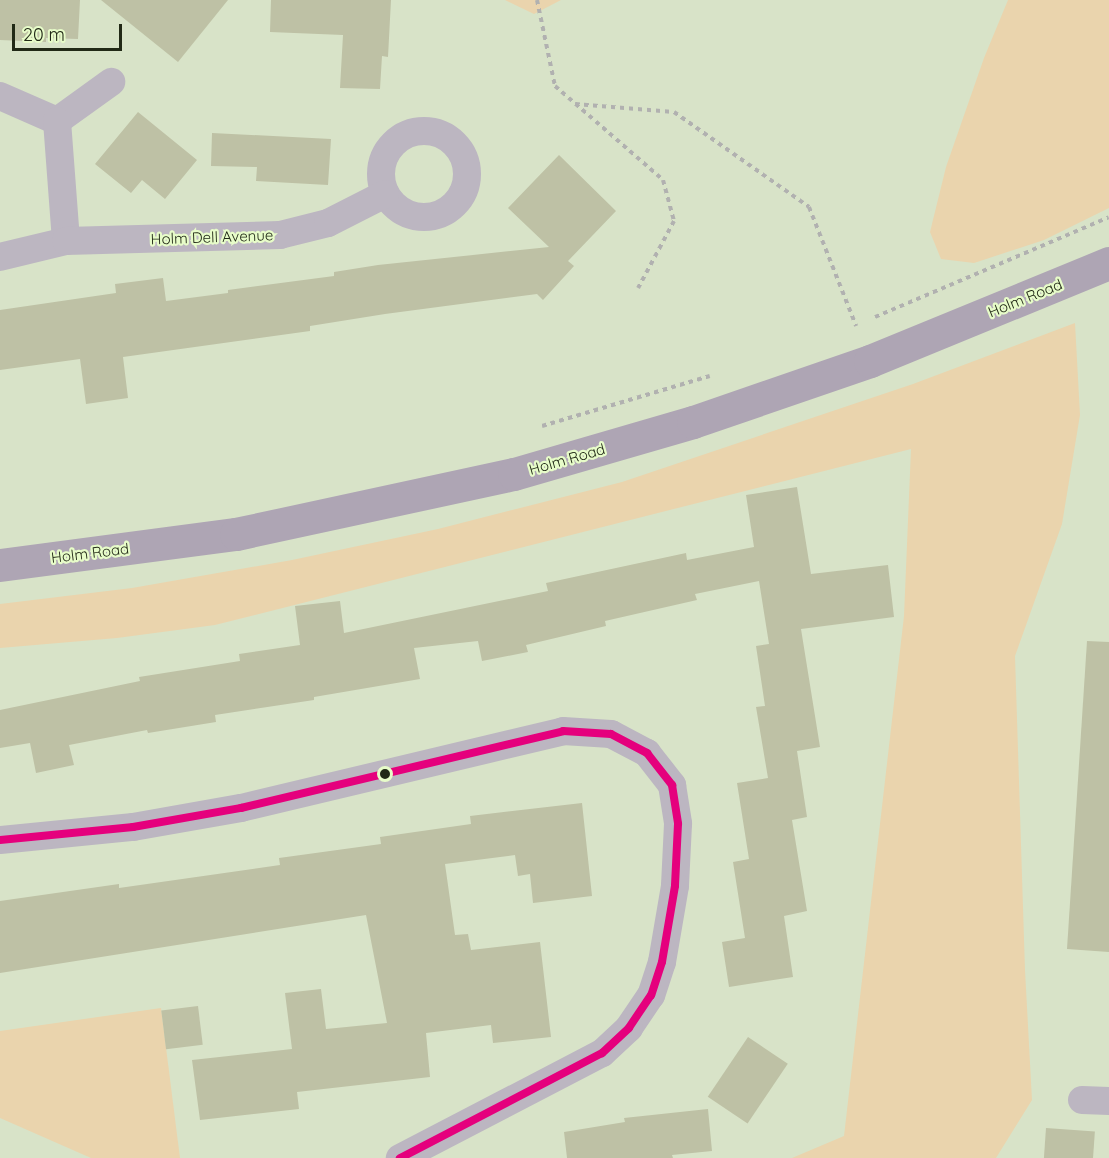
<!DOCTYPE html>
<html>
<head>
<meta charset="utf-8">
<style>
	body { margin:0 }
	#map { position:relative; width:1109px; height:1158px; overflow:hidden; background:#d8e3c8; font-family:Quicksand,sans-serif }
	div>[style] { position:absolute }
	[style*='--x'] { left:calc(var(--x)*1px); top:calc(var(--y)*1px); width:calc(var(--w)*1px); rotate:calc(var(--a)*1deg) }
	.green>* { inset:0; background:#ead4ad }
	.building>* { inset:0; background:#bec1a5; transform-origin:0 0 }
	.path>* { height:4px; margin-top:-2px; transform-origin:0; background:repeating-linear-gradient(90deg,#b1b1b0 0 4.5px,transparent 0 9px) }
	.minor>* { height:28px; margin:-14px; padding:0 14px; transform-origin:14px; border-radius:14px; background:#bcb6c1 }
	.minor>.ring { margin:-14px; padding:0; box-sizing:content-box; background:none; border:28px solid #bcb6c1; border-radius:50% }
	.primary>* { height:33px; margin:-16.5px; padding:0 16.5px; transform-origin:16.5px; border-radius:16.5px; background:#aea5b4 }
	.bus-1>* { height:8px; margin:-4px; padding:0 4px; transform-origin:4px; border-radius:4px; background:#e5007d }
	.dots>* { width:16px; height:16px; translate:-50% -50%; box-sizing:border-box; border:3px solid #e7fcc9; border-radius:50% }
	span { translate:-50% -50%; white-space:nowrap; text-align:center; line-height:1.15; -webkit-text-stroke:4.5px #e7fcc9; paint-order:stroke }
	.street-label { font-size:15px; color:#212916 }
	.scale { position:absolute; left:12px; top:24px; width:110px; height:27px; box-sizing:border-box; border:3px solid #212916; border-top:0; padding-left:8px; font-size:18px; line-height:21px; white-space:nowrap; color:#212916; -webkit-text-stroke:4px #e7fcc9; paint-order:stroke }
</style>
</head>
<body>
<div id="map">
	<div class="green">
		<i style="clip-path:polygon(505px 0,561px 0,534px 14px)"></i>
		<i style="clip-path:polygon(1008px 0,1109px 0,1109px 208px,1044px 240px,974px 263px,941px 259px,930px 232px,946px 167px,984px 58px)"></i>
		<i style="clip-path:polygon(1075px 323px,1080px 415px,1062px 524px,1015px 656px,1025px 970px,1032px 1100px,996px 1158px,792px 1158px,844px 1136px,904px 616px,911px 449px,215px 625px,117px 638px,0 648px,0 604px,132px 588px,292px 560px,438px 529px,622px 482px,913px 384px)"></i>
		<i style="clip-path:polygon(161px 1008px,180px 1158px,91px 1158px,0 1118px,0 1031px)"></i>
	</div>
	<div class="building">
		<i style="clip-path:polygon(0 0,80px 0,78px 39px,46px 38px,46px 42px,0 40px)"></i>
		<i style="clip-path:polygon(101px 0,228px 0,178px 62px)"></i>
		<i style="clip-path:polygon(271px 0,391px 0,388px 57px,382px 56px,380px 89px,340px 88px,343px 35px,270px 32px)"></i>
		<i style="clip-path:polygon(138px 112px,197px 160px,165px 199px,142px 180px,131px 193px,95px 164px)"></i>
		<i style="clip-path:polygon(212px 133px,331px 139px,328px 185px,256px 181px,257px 167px,211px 166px)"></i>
		<i style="clip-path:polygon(559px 155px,616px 211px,568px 261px,574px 266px,543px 300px,537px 294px,385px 314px,310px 326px,310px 331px,123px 357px,128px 398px,86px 404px,80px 359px,0 370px,0 310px,116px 293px,115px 284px,163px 278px,166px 301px,228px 293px,228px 290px,334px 276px,334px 272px,378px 265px,549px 247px,508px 208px)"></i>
		<i style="clip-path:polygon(797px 487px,811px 574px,888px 565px,894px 617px,801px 629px,820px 747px,797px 751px,807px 817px,792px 820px,807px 911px,784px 916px,793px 977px,729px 987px,722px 942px,745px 938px,733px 862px,749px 859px,737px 783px,768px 778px,756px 707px,765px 706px,756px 646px,769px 644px,759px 581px,695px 594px,697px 600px,605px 621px,606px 626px,526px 645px,528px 652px,482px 661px,478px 641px,414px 648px,420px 679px,314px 697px,314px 700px,215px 715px,216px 722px,148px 733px,147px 730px,69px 745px,74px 765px,36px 773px,30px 743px,0 748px,0 710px,140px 681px,139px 677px,240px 661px,239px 654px,300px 645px,295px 606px,340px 601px,344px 633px,548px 591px,546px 583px,686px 553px,687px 560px,754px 547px,746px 495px)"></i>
		<i style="clip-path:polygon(1087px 641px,1109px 642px,1109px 952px,1067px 949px)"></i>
		<i style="clip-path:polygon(582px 803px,592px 896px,533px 903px,530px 874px,518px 876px,515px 855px,445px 864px,455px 935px,468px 934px,471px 950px,540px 942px,551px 1037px,493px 1043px,491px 1025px,426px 1033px,430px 1077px,297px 1092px,299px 1109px,200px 1120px,192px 1060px,292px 1049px,285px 993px,321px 989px,326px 1029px,387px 1023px,366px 915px,0 973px,0 901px,119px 884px,119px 888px,280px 865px,279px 858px,381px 844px,380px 837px,471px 824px,470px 816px)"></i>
		<i style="left:198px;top:1006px;width:39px;height:37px;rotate:83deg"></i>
		<i style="left:748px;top:1037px;width:48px;height:72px;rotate:34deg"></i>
		<i style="clip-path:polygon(708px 1109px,712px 1151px,672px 1155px,673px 1158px,567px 1158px,564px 1132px,625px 1122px,624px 1118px)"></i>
		<i style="left:1046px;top:1128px;width:49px;height:30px;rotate:4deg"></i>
	</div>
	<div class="path">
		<i style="--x:537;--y:0;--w:88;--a:78.2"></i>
		<i style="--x:555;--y:86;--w:143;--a:41"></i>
		<i style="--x:663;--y:180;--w:42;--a:75"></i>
		<i style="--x:674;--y:221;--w:76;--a:118.2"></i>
		<i style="--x:575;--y:104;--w:99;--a:4.6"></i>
		<i style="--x:674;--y:112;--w:165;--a:35.1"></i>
		<i style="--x:809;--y:207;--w:128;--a:68.4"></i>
		<i style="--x:875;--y:317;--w:254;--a:-23.1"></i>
		<i style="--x:542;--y:426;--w:175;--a:-16.6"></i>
	</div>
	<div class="minor">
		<i style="--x:0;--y:96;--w:62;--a:23.7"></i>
		<i style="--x:57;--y:121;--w:67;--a:-35.8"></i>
		<i style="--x:57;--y:121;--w:120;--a:85.7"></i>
		<i class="ring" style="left:381px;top:131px;width:58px;height:58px"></i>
		<i style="--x:0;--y:257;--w:68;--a:-13.6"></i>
		<i style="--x:66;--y:241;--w:214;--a:-1.6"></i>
		<i style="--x:280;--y:235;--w:49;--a:-14"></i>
		<i style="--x:328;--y:223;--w:64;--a:-27"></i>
		<i style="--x:0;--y:840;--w:134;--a:-5.6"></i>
		<i style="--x:133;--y:827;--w:110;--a:-10"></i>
		<i style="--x:241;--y:808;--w:331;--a:-13.4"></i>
		<i style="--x:563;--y:731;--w:48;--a:3.6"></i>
		<i style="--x:611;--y:734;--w:41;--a:27.8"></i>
		<i style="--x:647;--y:753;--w:41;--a:52"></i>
		<i style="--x:672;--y:785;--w:39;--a:81"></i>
		<i style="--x:678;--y:824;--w:62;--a:92.8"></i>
		<i style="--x:675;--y:886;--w:77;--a:99.7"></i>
		<i style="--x:662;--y:962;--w:35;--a:108"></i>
		<i style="--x:651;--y:995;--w:40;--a:124"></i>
		<i style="--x:629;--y:1028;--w:37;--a:137"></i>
		<i style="--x:602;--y:1053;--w:228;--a:152.5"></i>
		<i style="--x:1082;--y:1100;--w:27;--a:2"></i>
	</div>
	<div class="primary">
		<i style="--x:0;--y:565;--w:238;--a:-7.5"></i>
		<i style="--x:236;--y:534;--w:284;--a:-12.2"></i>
		<i style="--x:514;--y:474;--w:186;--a:-16.2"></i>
		<i style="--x:693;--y:422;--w:187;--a:-19"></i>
		<i style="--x:870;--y:361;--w:258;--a:-22.3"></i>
	</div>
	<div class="bus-1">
		<i style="--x:0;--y:840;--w:134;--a:-5.6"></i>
		<i style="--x:133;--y:827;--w:110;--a:-10"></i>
		<i style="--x:241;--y:808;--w:331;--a:-13.4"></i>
		<i style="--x:563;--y:731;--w:48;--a:3.6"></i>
		<i style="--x:611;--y:734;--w:41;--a:27.8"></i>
		<i style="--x:647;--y:753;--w:41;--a:52"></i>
		<i style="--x:672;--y:785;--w:39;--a:81"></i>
		<i style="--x:678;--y:824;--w:62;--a:92.8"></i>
		<i style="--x:675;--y:886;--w:77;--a:99.7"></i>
		<i style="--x:662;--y:962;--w:35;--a:108"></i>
		<i style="--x:651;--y:995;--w:40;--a:124"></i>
		<i style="--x:629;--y:1028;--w:37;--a:137"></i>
		<i style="--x:602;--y:1053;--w:228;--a:152.5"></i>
	</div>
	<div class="dots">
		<i style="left:385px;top:774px;background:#212916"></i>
	</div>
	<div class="street-label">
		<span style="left:212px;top:237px;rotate:-2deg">Holm Dell Avenue</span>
		<span style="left:1025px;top:298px;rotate:-22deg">Holm Road</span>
		<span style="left:567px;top:459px;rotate:-16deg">Holm Road</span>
		<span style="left:90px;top:553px;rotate:-7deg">Holm Road</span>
	</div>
	<div class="scale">20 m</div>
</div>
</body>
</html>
